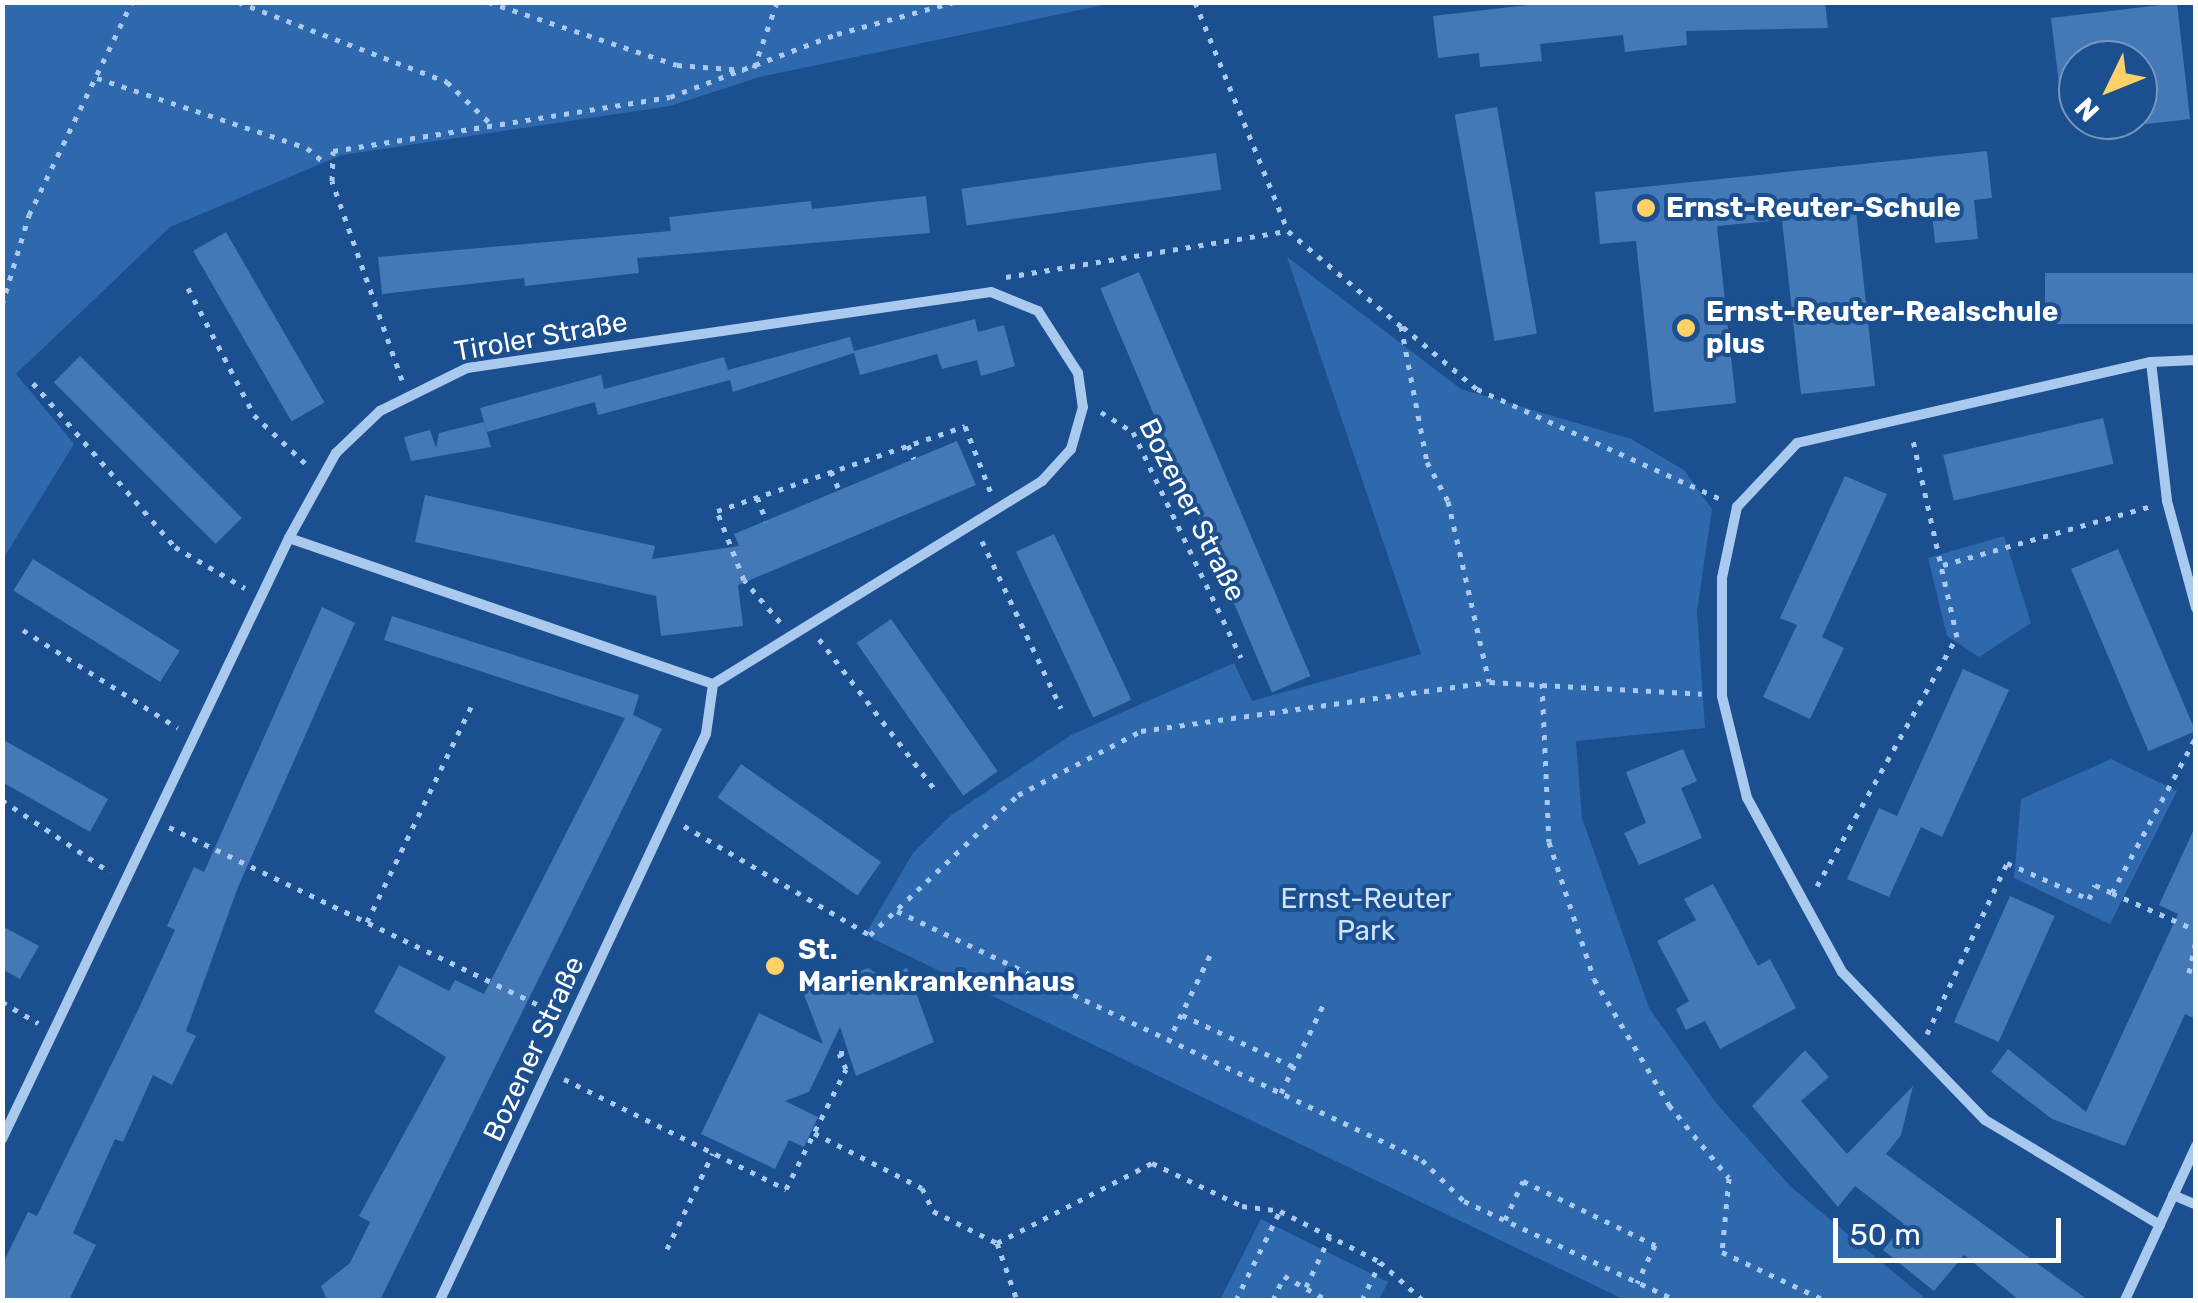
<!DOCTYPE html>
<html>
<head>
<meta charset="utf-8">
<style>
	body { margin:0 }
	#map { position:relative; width:2198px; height:1303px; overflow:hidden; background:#1b4f8f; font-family:Rubik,sans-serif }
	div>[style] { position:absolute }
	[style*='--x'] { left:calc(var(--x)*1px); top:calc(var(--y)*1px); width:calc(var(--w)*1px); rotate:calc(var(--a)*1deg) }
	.green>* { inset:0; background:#2e69ad }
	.building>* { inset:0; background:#4478b7; transform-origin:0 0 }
	.path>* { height:5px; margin-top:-2.5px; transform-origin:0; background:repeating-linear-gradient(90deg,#a9c9ee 0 5px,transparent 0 13px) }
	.street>* { height:10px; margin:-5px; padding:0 5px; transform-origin:5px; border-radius:5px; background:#a9c9ee }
	.dots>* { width:28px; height:28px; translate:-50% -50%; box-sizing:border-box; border:5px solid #1b4f8f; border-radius:50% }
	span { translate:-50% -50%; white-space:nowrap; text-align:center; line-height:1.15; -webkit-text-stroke:8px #1b4f8f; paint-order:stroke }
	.poi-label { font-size:28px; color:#fff; font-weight:700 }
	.left { translate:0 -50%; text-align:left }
	.street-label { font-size:28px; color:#fff }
	.park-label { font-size:28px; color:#cfe3fa }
	.frame { position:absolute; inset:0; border:5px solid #fff; pointer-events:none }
	.north { position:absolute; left:2058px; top:40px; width:100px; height:100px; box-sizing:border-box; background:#1b4f8f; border:2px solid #7695bc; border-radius:50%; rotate:227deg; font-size:28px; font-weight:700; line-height:40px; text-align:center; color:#fff }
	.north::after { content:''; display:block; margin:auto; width:35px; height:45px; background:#ffd166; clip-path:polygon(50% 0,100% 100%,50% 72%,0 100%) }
	.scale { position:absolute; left:1833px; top:1218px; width:228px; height:45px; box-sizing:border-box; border:5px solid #fff; border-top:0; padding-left:12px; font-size:30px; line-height:35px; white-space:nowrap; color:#fff; -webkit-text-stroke:8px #1b4f8f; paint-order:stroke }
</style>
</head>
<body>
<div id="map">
	<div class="green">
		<i style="clip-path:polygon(3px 2px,1113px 2px,1113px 3px,760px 77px,670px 106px,342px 155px,170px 227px,16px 374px,74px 444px,3px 559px)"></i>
		<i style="clip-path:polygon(1287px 257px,1461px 389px,1631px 439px,1684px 470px,1712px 509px,1697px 611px,1705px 728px,1576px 741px,1582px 818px,1649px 1008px,1716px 1103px,1791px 1187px,1927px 1300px,1625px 1300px,865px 935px,913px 853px,950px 816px,1071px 735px,1234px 663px,1252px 701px,1421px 654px)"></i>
		<i style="clip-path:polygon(2004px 536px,2031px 623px,1979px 657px,1947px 636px,1928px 558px)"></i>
		<i style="clip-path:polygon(2111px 759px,2177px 791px,2110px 924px,2014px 878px,2021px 799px)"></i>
		<i style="clip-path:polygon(1261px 1219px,1388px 1282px,1379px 1300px,1220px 1300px)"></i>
	</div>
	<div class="building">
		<i style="clip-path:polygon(1555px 2px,1825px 2px,1828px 28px,1686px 31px,1687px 45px,1625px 52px,1623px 35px,1540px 44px,1542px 61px,1480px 67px,1479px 53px,1438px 58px,1433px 16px)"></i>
		<i style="clip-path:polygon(2177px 3px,2190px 119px,2138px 125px,2138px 60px,2078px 60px,2078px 108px,2062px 109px,2051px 18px)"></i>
		<i style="left:1497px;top:107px;width:230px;height:43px;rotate:80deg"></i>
		<i style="clip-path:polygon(1987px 151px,1992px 198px,1974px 200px,1978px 239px,1935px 243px,1931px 204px,1856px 211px,1875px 386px,1801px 394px,1782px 220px,1717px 226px,1736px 403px,1654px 412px,1636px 241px,1600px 244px,1595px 192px)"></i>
		<i style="left:1216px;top:153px;width:37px;height:257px;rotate:82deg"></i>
		<i style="clip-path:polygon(926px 196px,930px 233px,637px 258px,639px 273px,525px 286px,524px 278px,382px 294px,378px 257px,671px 231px,669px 217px,811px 201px,812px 209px)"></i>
		<i style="left:226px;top:232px;width:197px;height:38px;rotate:60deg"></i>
		<i style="left:1139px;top:272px;width:439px;height:42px;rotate:67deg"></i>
		<i style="left:2196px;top:273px;width:51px;height:151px;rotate:90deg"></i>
		<i style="clip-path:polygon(975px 319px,978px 332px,1004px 325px,1015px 366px,981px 376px,977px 360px,942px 369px,937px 354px,860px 375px,854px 353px,733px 392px,730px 380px,598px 415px,595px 402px,487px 432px,480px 408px,601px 375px,604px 389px,724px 357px,728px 370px,850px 337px,854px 351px)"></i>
		<i style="left:80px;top:356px;width:229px;height:37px;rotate:45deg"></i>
		<i style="left:2103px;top:418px;width:47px;height:164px;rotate:77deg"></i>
		<i style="clip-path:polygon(484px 422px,491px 447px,411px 461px,404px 437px,430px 430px,436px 448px,439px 433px)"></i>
		<i style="clip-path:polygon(957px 441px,976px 485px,738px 585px,743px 626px,661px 636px,656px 596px,415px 542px,425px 495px,655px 546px,652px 559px,739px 546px,734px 534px)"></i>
		<i style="clip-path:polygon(1845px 476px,1887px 494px,1822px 637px,1844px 648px,1810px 719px,1763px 697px,1797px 625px,1780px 618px)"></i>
		<i style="left:1054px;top:534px;width:183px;height:42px;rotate:65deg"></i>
		<i style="left:2118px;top:549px;width:198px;height:51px;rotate:67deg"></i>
		<i style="left:33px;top:559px;width:173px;height:37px;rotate:32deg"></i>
		<i style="clip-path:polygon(322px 607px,355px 623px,238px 887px,186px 1031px,196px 1036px,172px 1085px,153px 1075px,123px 1142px,115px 1139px,73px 1233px,96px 1245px,69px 1300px,2px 1300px,2px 1265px,28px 1212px,37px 1216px,139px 1008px,175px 930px,167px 926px,194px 867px,204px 872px)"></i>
		<i style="clip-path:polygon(392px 616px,639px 695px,633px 715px,662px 729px,380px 1300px,327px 1300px,321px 1286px,350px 1263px,370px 1222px,359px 1216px,446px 1057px,374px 1012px,399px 965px,449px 991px,455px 980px,484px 994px,625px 718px,384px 640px)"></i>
		<i style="left:891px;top:619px;width:186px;height:42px;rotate:55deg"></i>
		<i style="clip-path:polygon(1963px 669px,2009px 690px,1942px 837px,1921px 827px,1889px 897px,1847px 879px,1879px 808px,1897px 816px)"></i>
		<i style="clip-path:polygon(2px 739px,108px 799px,90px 832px,2px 782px)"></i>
		<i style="clip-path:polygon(1683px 749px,1697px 781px,1681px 788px,1702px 838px,1639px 865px,1624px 833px,1646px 823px,1626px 772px)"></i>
		<i style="left:741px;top:764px;width:171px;height:41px;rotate:35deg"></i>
		<i style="clip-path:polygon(2196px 825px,2196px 1019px,2185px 1014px,2125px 1146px,2052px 1119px,1991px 1072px,2008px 1049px,2086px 1112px,2178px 914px,2159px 905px)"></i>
		<i style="clip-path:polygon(1713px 884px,1758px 966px,1770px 959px,1796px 1008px,1720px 1049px,1705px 1021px,1686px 1030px,1676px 1009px,1689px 1001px,1657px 941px,1696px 920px,1684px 899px)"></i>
		<i style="left:2010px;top:896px;width:49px;height:138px;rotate:24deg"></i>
		<i style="clip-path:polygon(2px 926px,39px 946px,20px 979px,2px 969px)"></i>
		<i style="clip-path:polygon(868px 968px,882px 977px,907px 968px,934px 1042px,856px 1076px,840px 1027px,809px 1092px,785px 1101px,818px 1117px,804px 1147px,789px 1140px,775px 1169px,701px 1134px,759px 1013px,823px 1044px,803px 992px)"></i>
		<i style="clip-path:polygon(1805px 1050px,1829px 1077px,1801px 1101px,1847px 1154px,1913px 1086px,1901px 1135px,1886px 1154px,2088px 1300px,2019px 1300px,1964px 1255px,1934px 1291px,1883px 1250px,1904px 1224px,1855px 1186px,1838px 1207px,1752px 1106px)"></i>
	</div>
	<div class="path">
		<i style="--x:238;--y:2;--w:224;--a:20.9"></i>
		<i style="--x:447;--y:82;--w:61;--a:43.7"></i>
		<i style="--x:488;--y:2;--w:199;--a:18.4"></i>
		<i style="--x:677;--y:65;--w:67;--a:4.3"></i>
		<i style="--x:1195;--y:2;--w:247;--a:67.9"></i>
		<i style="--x:1288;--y:231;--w:148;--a:40.1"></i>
		<i style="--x:1401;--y:326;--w:138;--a:79.2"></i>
		<i style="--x:1427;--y:462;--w:44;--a:61.7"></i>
		<i style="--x:1448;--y:501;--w:185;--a:77.2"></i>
		<i style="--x:754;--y:68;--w:70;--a:-70.8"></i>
		<i style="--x:97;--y:78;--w:221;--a:18.4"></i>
		<i style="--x:307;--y:148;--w:25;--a:40"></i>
		<i style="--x:1006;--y:277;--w:286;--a:-9.3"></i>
		<i style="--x:188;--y:288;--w:143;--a:62.5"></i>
		<i style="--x:254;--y:415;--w:73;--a:43.3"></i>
		<i style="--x:2;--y:305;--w:94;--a:-73.3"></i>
		<i style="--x:29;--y:215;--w:237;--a:-64.2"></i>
		<i style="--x:1403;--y:327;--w:97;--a:40"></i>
		<i style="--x:1477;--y:389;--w:268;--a:24.3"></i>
		<i style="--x:402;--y:380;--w:211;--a:-109.4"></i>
		<i style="--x:332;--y:181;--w:30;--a:-88"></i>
		<i style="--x:333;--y:151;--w:341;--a:-9.1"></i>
		<i style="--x:670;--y:97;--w:178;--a:-20.7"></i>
		<i style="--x:837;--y:34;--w:121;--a:-15.3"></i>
		<i style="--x:33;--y:383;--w:217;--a:49.1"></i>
		<i style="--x:175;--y:547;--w:81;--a:30.4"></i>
		<i style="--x:1101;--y:412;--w:38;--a:32"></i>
		<i style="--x:1133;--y:432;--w:250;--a:64.4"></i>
		<i style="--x:908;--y:445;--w:15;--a:67"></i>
		<i style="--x:831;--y:471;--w:21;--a:67"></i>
		<i style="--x:757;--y:497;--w:26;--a:69"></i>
		<i style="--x:982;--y:541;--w:185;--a:64.7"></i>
		<i style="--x:1943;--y:565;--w:216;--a:-15.8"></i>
		<i style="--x:780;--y:622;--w:55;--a:-130.6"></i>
		<i style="--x:744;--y:580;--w:74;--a:-111.4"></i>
		<i style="--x:717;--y:511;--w:262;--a:-18.9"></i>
		<i style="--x:965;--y:426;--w:72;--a:68.8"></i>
		<i style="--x:23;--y:630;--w:183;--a:32.3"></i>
		<i style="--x:819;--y:639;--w:192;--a:52.4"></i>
		<i style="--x:1542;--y:683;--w:159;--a:87.5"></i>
		<i style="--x:1549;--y:842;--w:144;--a:71.8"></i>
		<i style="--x:1594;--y:979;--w:147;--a:59.2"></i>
		<i style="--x:1669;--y:1105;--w:94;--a:50.6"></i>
		<i style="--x:1729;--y:1178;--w:74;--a:95.4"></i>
		<i style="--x:1722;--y:1252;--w:113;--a:25.2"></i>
		<i style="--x:2;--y:800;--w:130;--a:33.7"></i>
		<i style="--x:684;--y:826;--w:216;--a:30.4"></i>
		<i style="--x:870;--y:935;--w:204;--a:-43.4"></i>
		<i style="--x:1018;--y:795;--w:139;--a:-27.5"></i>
		<i style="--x:1141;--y:731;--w:352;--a:-8"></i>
		<i style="--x:1490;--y:682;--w:212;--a:3.2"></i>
		<i style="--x:169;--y:827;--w:429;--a:25.7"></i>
		<i style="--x:1817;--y:886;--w:286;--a:-60.7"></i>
		<i style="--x:1957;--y:637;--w:207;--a:-102.6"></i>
		<i style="--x:2112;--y:893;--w:92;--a:23.8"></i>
		<i style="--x:897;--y:911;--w:581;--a:25.37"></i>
		<i style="--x:1422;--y:1160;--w:59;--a:44.3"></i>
		<i style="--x:1464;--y:1201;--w:233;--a:25.1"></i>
		<i style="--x:367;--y:922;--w:246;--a:-64.2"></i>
		<i style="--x:2189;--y:973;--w:33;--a:-78"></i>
		<i style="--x:2;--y:1002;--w:42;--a:30.3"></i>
		<i style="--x:1182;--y:1015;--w:123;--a:24.9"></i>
		<i style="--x:1927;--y:1034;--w:189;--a:-64.9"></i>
		<i style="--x:2007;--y:863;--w:90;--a:23.7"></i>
		<i style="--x:2089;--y:899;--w:15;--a:-67"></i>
		<i style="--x:2095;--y:885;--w:19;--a:25"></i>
		<i style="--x:2112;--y:893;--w:177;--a:-61.7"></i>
		<i style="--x:1168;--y:1042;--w:101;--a:-64.2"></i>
		<i style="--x:564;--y:1079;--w:248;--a:26.4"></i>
		<i style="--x:786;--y:1189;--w:134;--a:-63.4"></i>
		<i style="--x:846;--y:1069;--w:17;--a:-114"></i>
		<i style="--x:839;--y:1053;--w:10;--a:0"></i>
		<i style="--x:1281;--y:1093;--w:102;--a:-64.4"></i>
		<i style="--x:814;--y:1133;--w:121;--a:27"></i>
		<i style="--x:922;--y:1188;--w:25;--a:64"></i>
		<i style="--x:933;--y:1211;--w:72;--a:26.6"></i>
		<i style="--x:997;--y:1243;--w:174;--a:-27.3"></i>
		<i style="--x:1152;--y:1163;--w:100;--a:25.5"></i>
		<i style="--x:1242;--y:1206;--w:38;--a:7"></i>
		<i style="--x:1280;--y:1211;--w:112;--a:27"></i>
		<i style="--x:1380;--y:1262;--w:57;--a:41.5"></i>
		<i style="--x:1505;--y:1220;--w:43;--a:-65.2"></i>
		<i style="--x:1523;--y:1181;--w:147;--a:25.9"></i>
		<i style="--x:1655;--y:1245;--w:42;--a:115.3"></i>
		<i style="--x:997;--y:1243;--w:60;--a:70.7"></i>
		<i style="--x:667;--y:1249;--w:106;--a:-64.4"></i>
		<i style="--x:1306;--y:1287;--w:56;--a:-64.8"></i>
		<i style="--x:1236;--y:1300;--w:99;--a:-63.7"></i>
		<i style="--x:1273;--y:1300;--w:26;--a:-65"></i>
		<i style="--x:1284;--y:1276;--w:49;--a:29.2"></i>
		<i style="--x:1362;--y:1300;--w:41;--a:-64.1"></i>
	</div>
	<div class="street">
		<i style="--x:2151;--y:362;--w:140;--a:83.4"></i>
		<i style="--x:2167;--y:501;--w:111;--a:74.8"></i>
		<i style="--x:289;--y:538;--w:448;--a:19"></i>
		<i style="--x:2;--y:1139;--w:666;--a:-64.47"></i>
		<i style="--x:289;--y:538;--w:97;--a:-61.1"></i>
		<i style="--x:336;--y:453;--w:61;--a:-43.7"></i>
		<i style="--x:380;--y:411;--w:97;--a:-26.3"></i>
		<i style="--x:467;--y:368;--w:529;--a:-8.25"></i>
		<i style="--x:991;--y:292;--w:51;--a:22"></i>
		<i style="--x:1038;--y:311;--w:74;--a:57.2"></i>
		<i style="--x:1078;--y:373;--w:34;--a:82"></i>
		<i style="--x:1083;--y:407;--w:44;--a:105.9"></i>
		<i style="--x:1071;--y:449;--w:43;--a:132.2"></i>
		<i style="--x:1042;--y:481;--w:387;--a:148.3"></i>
		<i style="--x:2173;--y:1195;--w:25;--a:23"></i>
		<i style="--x:2160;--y:1225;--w:204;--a:-149"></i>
		<i style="--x:1985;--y:1120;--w:206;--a:-134"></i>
		<i style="--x:1842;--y:972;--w:198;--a:-118.6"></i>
		<i style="--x:1747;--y:798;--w:105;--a:-103.8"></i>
		<i style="--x:1722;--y:696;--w:118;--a:-90"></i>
		<i style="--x:1722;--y:578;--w:73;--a:-78.1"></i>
		<i style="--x:1737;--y:507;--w:88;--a:-46.8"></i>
		<i style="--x:1797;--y:443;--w:363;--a:-12.9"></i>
		<i style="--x:2151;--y:362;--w:45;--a:-2.5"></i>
		<i style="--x:440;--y:1300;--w:625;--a:-64.83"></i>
		<i style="--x:706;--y:734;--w:50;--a:-82"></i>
		<i style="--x:2125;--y:1300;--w:170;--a:-65.2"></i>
	</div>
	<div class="dots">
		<i style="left:1646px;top:208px;background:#ffd166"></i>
		<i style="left:1686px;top:328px;background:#ffd166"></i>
		<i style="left:775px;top:966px;background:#ffd166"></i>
	</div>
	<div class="poi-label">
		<span class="left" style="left:1666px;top:208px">Ernst-Reuter-Schule</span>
		<span class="left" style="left:1706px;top:328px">Ernst-Reuter-Realschule<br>plus</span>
		<span class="left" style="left:798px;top:966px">St.<br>Marienkrankenhaus</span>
	</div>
	<div class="street-label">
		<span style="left:541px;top:337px;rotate:-10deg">Tiroler Straße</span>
		<span style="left:1192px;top:510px;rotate:63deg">Bozener Straße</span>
		<span style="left:534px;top:1049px;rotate:-65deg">Bozener Straße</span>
	</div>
	<div class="park-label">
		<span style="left:1366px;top:915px">Ernst-Reuter<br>Park</span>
	</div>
	<div class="frame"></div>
	<div class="north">N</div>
	<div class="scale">50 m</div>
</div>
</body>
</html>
